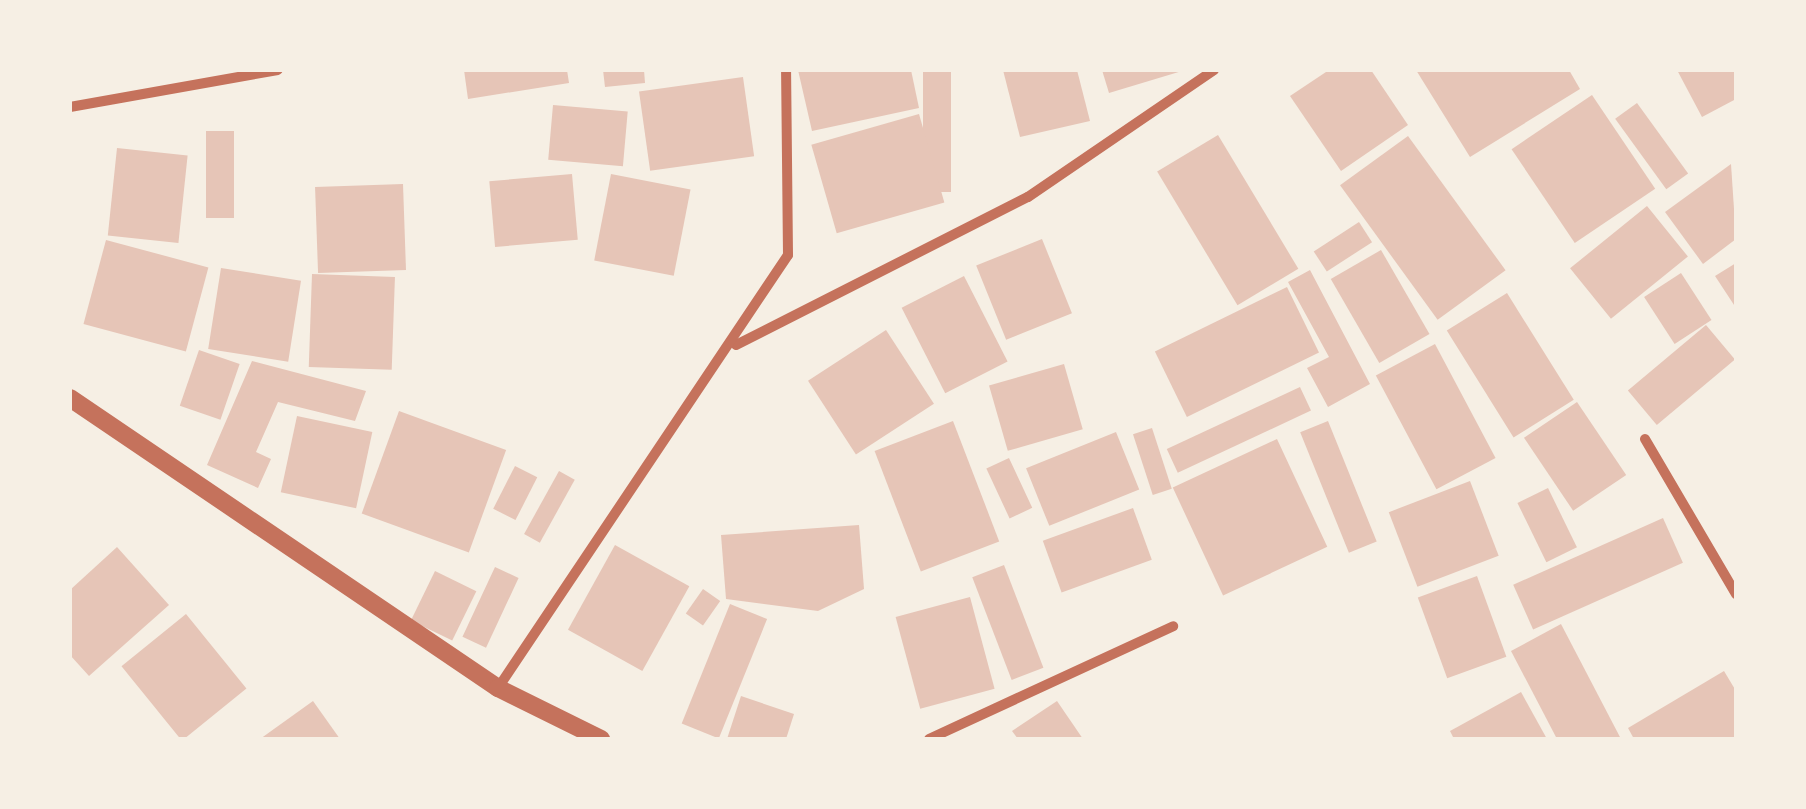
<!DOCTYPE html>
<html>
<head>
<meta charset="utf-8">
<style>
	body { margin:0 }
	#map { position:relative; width:1806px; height:809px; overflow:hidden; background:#f6efe4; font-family:"Open Sans",sans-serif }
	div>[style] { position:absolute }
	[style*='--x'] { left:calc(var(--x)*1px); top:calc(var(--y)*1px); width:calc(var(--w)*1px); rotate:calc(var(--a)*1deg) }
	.building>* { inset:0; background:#e6c5b7; transform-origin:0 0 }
	.minor>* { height:10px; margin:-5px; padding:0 5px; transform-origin:5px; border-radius:5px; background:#c5725c }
	.tertiary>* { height:18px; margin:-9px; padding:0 9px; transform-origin:9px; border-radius:9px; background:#c5725c }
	span { translate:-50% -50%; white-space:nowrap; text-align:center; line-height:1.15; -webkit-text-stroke:10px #f6efe4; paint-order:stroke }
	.frame { position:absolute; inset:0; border:72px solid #f6efe4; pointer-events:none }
</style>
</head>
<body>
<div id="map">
	<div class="building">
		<i style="clip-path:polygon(464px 70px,567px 70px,569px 83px,468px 99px)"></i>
		<i style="clip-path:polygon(603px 70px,644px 70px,645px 83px,605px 87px)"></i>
		<i style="clip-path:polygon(798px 70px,911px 70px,919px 108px,812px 131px)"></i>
		<i style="left:923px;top:70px;width:28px;height:122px"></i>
		<i style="clip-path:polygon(1003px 70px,1077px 70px,1090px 121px,1020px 137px)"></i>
		<i style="clip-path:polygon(1102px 70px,1182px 70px,1182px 71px,1109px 93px)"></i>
		<i style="clip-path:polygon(1329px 70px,1371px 70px,1408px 125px,1341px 171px,1290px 96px)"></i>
		<i style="clip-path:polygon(1416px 70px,1569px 70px,1580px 89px,1470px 157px)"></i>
		<i style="clip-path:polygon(1677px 70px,1736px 70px,1736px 99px,1702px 117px)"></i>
		<i style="left:743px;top:77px;width:80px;height:105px;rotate:82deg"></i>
		<i style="left:1592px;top:95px;width:113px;height:97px;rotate:56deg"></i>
		<i style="left:1637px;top:103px;width:87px;height:27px;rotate:54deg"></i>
		<i style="left:553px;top:105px;width:75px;height:55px;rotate:5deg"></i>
		<i style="left:919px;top:114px;width:92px;height:112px;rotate:74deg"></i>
		<i style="left:206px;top:131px;width:28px;height:87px"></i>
		<i style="left:1218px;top:135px;width:156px;height:71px;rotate:59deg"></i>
		<i style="left:1408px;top:136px;width:166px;height:84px;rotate:54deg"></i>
		<i style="left:117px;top:148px;width:71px;height:88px;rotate:6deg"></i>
		<i style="clip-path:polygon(1731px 164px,1736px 239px,1703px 264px,1665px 212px)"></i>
		<i style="left:572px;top:174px;width:66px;height:83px;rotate:85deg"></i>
		<i style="left:611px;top:174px;width:81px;height:88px;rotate:11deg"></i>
		<i style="left:403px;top:184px;width:86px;height:88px;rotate:88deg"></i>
		<i style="left:1647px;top:206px;width:65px;height:99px;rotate:51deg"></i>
		<i style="left:1359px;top:222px;width:24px;height:54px;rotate:57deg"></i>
		<i style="left:1042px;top:239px;width:80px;height:71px;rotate:68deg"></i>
		<i style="left:106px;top:240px;width:106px;height:87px;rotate:15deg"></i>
		<i style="left:1381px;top:250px;width:97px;height:58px;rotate:60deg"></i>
		<i style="clip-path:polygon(1736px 263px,1736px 308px,1715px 276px)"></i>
		<i style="left:221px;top:268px;width:81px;height:82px;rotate:9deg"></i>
		<i style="clip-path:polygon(1310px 270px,1370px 384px,1328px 407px,1307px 368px,1329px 357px,1288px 282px)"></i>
		<i style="left:1681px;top:273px;width:56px;height:44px;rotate:57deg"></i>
		<i style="left:312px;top:274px;width:83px;height:93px;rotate:2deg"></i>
		<i style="left:964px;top:276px;width:96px;height:70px;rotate:63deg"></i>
		<i style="left:1287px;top:287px;width:73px;height:147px;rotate:64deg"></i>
		<i style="left:1507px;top:293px;width:126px;height:71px;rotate:58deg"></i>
		<i style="left:1706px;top:325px;width:45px;height:102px;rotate:50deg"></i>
		<i style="left:886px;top:330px;width:88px;height:93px;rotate:57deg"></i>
		<i style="left:1435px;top:344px;width:129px;height:67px;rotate:62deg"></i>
		<i style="left:199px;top:350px;width:43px;height:59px;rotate:19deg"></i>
		<i style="clip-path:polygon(252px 361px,366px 391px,355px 421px,278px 402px,256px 452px,271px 459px,258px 488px,207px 465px)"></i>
		<i style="left:1064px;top:364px;width:68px;height:78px;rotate:74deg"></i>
		<i style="left:1300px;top:387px;width:26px;height:147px;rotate:65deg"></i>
		<i style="left:1577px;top:402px;width:88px;height:64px;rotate:56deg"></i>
		<i style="left:399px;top:411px;width:114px;height:109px;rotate:20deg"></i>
		<i style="left:297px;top:416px;width:77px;height:78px;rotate:12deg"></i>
		<i style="left:953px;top:421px;width:129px;height:84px;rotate:69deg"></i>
		<i style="left:1328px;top:421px;width:130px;height:30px;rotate:68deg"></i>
		<i style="left:1152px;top:428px;width:64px;height:20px;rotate:72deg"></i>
		<i style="left:1116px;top:432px;width:62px;height:97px;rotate:68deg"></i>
		<i style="left:1277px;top:439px;width:119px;height:115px;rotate:65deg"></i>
		<i style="left:1009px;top:458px;width:55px;height:25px;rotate:65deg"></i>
		<i style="left:515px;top:466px;width:25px;height:48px;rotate:27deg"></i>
		<i style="left:559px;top:471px;width:18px;height:72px;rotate:29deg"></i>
		<i style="left:1470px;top:481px;width:80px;height:87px;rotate:69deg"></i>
		<i style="left:1548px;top:488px;width:66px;height:34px;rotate:64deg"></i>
		<i style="left:1133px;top:508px;width:55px;height:96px;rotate:70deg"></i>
		<i style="left:1663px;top:518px;width:49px;height:164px;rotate:66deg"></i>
		<i style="clip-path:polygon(859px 525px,864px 589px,818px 611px,726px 599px,721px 535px)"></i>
		<i style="left:615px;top:545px;width:85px;height:97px;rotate:29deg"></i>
		<i style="clip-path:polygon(117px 547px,169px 605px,89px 676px,70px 655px,70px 590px)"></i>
		<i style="left:1004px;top:565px;width:110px;height:34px;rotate:69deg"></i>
		<i style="left:495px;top:567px;width:26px;height:77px;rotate:25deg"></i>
		<i style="left:435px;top:571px;width:46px;height:55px;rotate:26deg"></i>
		<i style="left:1477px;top:576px;width:86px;height:63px;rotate:70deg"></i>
		<i style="left:703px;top:589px;width:21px;height:30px;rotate:35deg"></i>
		<i style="left:970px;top:597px;width:95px;height:77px;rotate:75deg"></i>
		<i style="left:730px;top:604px;width:40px;height:129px;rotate:22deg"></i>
		<i style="left:186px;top:614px;width:96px;height:83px;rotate:51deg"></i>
		<i style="clip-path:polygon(1561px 624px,1621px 739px,1557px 739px,1511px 651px)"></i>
		<i style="clip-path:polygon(1724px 671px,1736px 691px,1736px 739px,1634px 739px,1628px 728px)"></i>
		<i style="clip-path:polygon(1521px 692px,1547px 739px,1454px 739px,1450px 731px)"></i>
		<i style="clip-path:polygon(741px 696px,794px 714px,786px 739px,727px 739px)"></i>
		<i style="clip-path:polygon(313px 701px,340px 739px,260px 739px)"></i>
		<i style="clip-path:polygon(1057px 701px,1083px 739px,1018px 739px,1012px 731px)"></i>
	</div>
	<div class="minor">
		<i style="--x:70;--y:107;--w:211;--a:-10.1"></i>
		<i style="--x:736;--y:345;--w:327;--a:-26.9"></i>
		<i style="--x:1028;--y:197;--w:225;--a:-34.3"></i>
		<i style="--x:1645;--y:439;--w:180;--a:59.6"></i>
		<i style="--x:498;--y:688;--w:521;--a:-56.19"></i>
		<i style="--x:788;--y:255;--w:185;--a:-90.6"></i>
		<i style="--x:929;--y:739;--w:269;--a:-24.8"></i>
	</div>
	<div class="tertiary">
		<i style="--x:70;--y:398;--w:517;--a:34.12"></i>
		<i style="--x:498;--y:688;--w:115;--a:26.3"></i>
	</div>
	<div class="frame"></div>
</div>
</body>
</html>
